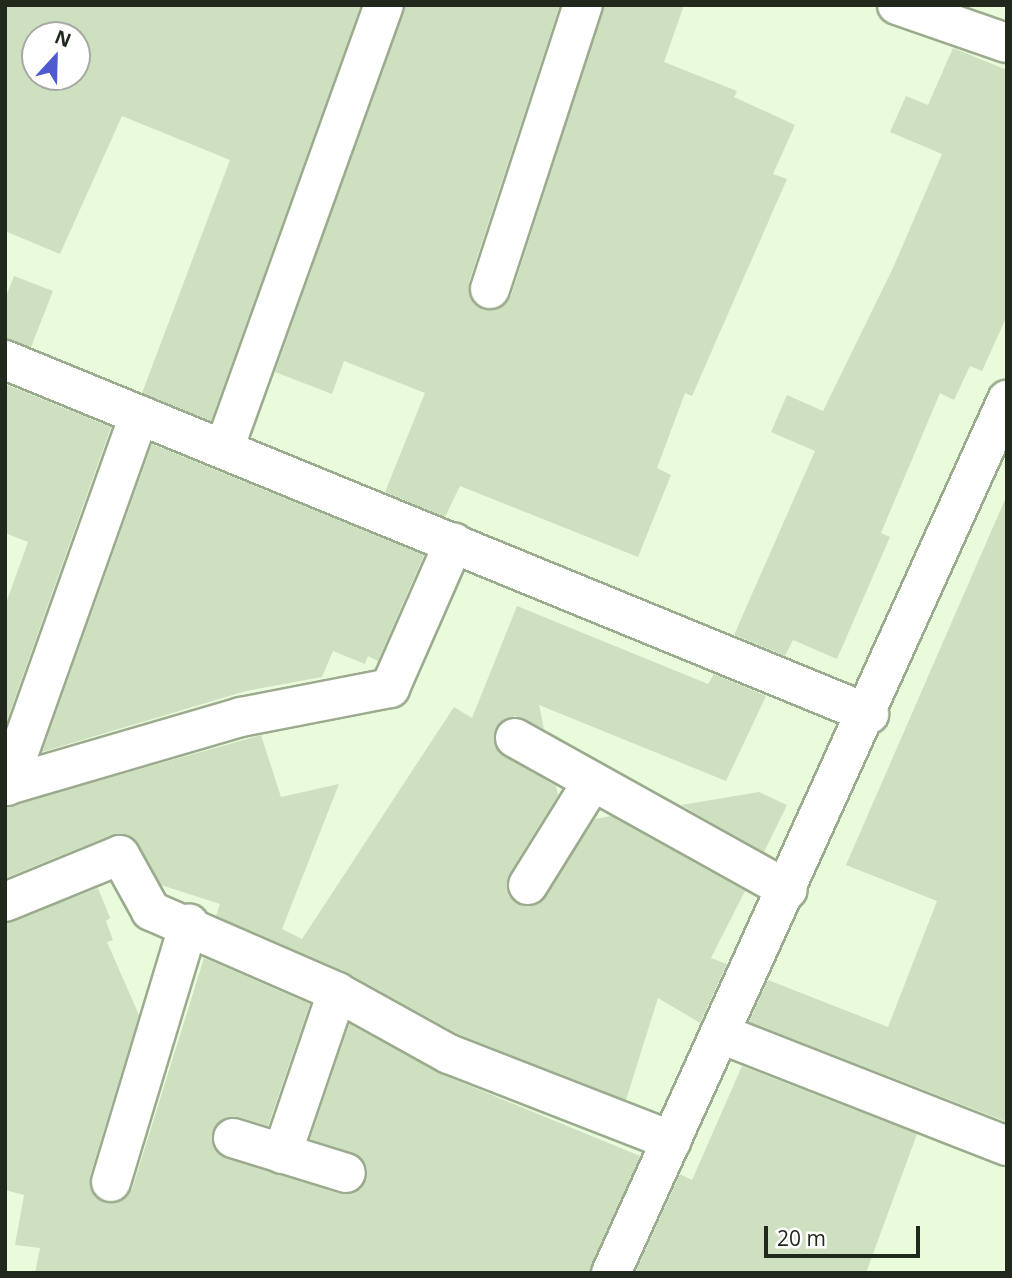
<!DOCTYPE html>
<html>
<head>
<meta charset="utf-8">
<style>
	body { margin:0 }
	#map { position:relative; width:1012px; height:1278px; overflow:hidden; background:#e9fbdb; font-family:"Open Sans",sans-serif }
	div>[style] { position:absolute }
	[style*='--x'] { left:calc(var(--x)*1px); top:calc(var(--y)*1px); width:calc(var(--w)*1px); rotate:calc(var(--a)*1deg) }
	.building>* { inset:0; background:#cfe0c1 }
	.roads { filter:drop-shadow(2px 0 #9bab8d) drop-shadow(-2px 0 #9bab8d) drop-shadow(0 2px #9bab8d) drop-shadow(0 -2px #9bab8d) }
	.street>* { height:38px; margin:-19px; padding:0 19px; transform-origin:19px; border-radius:19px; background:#fff }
	.secondary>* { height:38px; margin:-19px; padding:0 19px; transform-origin:19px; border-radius:19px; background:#fff }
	span { translate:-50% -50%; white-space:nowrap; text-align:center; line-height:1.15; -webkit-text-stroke:7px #fff; paint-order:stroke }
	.frame { position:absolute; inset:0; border:7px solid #21281c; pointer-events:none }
	.north { position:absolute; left:21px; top:21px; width:70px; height:70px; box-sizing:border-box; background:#fff; border:2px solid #a6a9a4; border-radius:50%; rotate:22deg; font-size:19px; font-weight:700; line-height:28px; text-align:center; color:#21281c }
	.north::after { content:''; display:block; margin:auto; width:24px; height:32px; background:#4f5ad0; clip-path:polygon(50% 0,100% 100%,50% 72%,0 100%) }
	.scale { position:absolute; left:764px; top:1226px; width:156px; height:32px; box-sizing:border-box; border:4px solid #21281c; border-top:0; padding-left:9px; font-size:21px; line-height:24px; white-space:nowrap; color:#21281c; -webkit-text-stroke:5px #fff; paint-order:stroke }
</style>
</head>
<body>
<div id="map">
	<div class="building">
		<i style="clip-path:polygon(evenodd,5px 5px,361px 5px,211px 421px,142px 393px,230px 160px,122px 116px,60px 254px,5px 231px,5px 5px,35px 35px,77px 35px,77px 77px,35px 77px,35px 35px)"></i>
		<i style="clip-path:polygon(405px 5px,560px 5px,469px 282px,473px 303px,484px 310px,504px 306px,511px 296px,604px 5px,684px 5px,664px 62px,737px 91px,734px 97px,795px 125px,773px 174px,787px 179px,692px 396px,685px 393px,657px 468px,671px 475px,638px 557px,460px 486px,445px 517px,385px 492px,425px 393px,344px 361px,332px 394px,275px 372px)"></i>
		<i style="clip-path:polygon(953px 48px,1007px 70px,1007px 316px,982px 371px,970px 366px,954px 400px,940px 393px,881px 533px,890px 537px,837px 659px,793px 640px,785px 656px,734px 635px,815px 451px,771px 432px,787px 395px,823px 411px,893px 268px,942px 154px,890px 132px,906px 96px,928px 105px)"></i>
		<i style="clip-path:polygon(14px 276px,53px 291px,31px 347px,5px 339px,5px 299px)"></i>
		<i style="clip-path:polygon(5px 384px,111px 427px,5px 726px,5px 606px,28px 542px,5px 533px)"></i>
		<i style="clip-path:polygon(152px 444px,424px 555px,378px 661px,368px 656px,365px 664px,333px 651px,322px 677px,246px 691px,42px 752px)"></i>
		<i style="clip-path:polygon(1007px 495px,1007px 1122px,749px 1022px,768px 980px,888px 1027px,937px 901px,846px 865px)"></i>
		<i style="clip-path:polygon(517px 606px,708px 684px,714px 674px,766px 696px,726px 781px,539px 705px,544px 729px,515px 716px,496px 728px,497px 750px,556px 786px,558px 795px,509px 874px,508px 895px,516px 903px,539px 904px,595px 819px,611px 816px,745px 891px,711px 958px,727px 964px,700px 1023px,658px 998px,626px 1100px,458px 1034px,346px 972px,216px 916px,220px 904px,161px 885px,131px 836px,112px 835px,5px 878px,5px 807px,261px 735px,281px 797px,339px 784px,282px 929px,302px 939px,454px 707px,472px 718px)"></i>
		<i style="clip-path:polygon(759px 792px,787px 805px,764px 852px,681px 805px)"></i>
		<i style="clip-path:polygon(98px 888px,110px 918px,106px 921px,113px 940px,107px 942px,139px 1015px,90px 1176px,96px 1197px,115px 1203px,132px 1189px,204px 958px,310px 1004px,268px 1126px,239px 1117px,219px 1122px,212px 1142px,217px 1153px,340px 1194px,361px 1189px,367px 1169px,362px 1158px,310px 1139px,349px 1024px,441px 1074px,640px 1156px,590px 1273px,35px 1273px,40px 1248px,15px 1245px,24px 1195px,5px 1190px,5px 923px)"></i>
		<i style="clip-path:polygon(742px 1066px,917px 1134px,866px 1273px,635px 1273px,680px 1174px,692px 1180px)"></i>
	</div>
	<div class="roads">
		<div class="street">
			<i style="--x:897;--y:5;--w:116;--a:19.1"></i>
			<i style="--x:490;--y:289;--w:299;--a:-71.9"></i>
			<i style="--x:5;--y:360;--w:934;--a:22.28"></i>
			<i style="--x:224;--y:449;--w:472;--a:-70.2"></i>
			<i style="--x:515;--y:738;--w:312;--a:29.1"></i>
			<i style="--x:5;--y:786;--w:246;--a:-16.3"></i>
			<i style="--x:241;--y:717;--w:152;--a:-11"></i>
			<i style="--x:390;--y:688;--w:159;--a:-66.3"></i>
			<i style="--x:7;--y:786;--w:394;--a:-70.4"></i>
			<i style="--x:528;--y:885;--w:121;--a:-58.1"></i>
			<i style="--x:5;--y:902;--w:124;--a:-22.2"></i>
			<i style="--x:120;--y:855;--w:64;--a:61"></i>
			<i style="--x:151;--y:911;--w:203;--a:23.5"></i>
			<i style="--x:337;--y:992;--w:128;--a:29"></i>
			<i style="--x:449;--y:1054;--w:239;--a:21.3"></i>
			<i style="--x:721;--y:1034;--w:307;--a:21.4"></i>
			<i style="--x:233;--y:1138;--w:118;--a:17.2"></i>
			<i style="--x:282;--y:1154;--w:171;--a:-71.2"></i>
			<i style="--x:111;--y:1182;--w:270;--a:-73.2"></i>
		</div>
		<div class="secondary">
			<i style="--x:611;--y:1273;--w:959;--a:-65.6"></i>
		</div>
	</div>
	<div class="frame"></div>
	<div class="north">N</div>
	<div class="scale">20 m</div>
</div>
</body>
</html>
